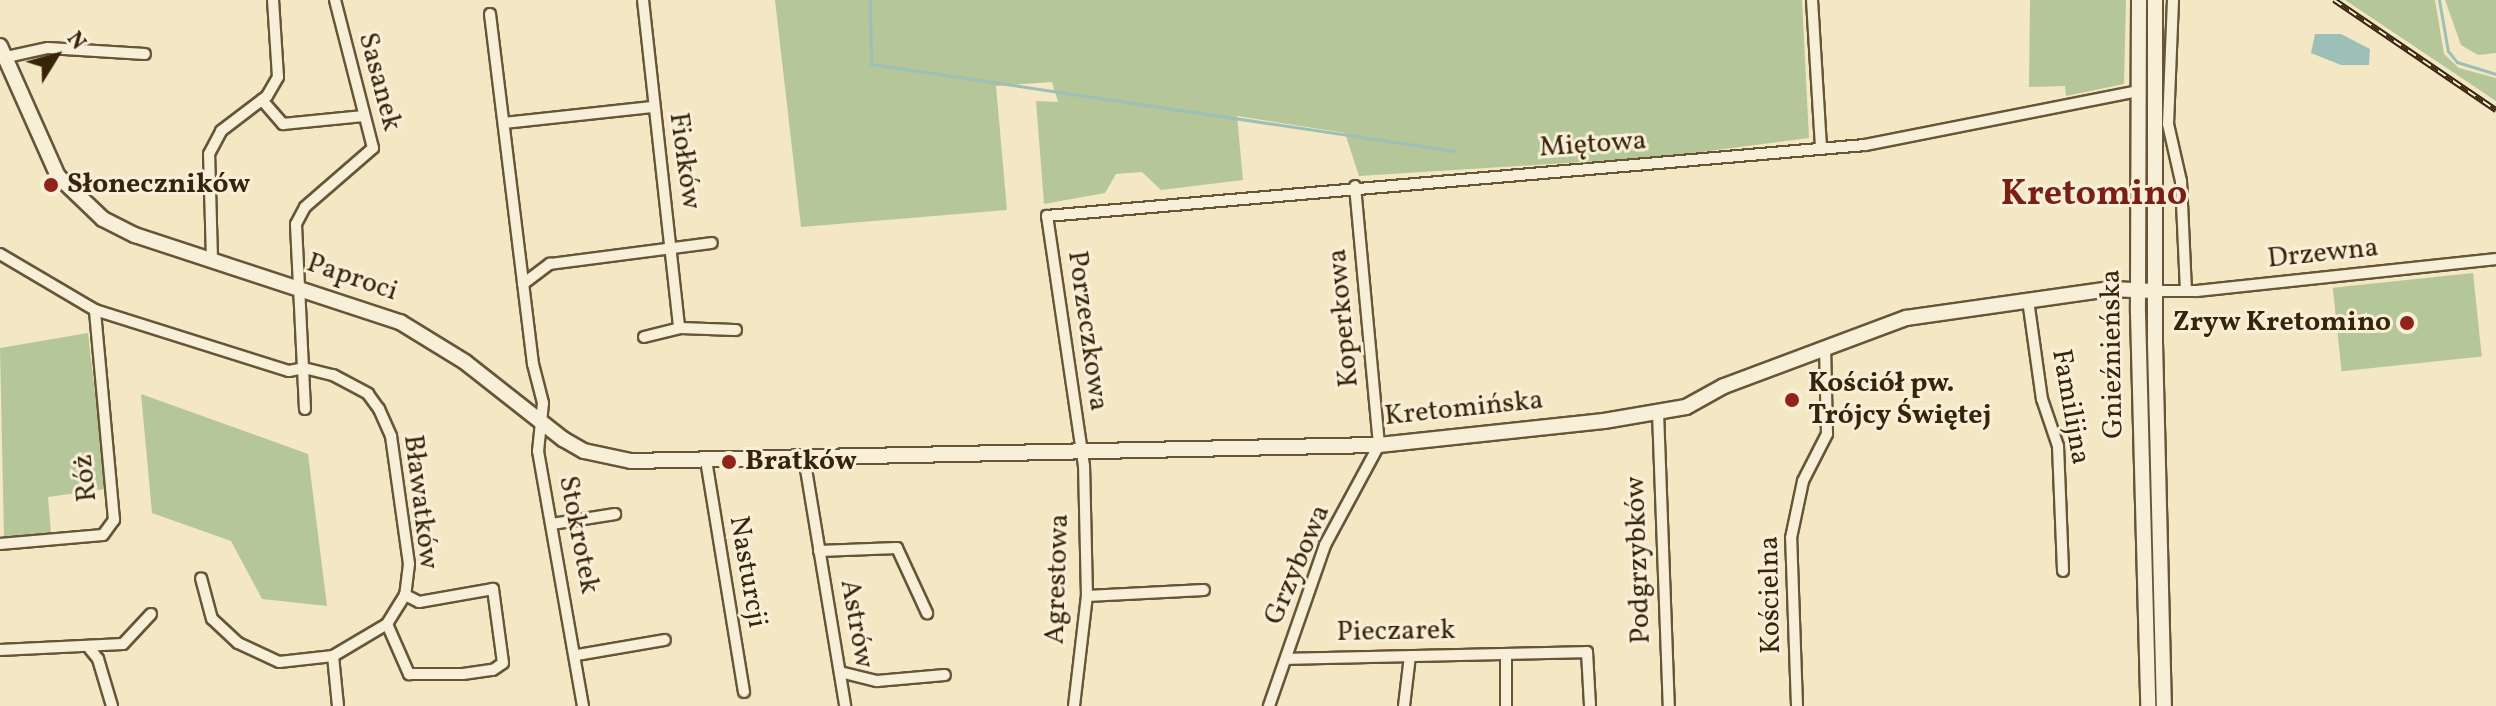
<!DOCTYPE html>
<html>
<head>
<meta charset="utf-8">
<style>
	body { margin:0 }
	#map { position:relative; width:2496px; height:706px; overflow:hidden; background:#f4e7c4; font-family:Vollkorn,serif }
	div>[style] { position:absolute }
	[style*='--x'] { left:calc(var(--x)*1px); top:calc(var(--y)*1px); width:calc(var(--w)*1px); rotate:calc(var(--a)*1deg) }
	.green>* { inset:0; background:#b5c799; transform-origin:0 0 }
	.water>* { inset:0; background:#9cbfb8 }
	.stream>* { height:3px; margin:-1.5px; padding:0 1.5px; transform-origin:1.5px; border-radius:1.5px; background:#9cbfb8 }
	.roads { filter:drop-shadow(2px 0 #675538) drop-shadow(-2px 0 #675538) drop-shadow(0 2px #675538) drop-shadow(0 -2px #675538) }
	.street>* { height:10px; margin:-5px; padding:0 5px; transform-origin:5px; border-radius:5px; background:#f8efd9 }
	.secondary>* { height:14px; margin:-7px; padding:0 7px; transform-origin:7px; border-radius:7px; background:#f8efd9 }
	.rail>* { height:6px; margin-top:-3px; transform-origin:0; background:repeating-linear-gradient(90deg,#f8efd9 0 9px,#38240a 0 18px); box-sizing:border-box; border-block:2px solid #38240a }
	.dots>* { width:22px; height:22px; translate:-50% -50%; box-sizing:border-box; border:4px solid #f8efd9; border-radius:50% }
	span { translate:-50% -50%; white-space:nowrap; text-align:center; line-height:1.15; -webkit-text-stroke:6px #f8efd9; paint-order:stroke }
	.street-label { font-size:28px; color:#38240a }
	.poi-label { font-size:28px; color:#38240a; font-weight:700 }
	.left { translate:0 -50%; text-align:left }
	.right { translate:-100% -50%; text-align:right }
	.district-label { font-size:36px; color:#7a1f14; font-weight:700 }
	.north { position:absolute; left:16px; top:16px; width:80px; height:80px; -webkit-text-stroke:6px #f8efd9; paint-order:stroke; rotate:53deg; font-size:22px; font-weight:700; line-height:32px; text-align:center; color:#38240a }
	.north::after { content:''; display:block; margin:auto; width:28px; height:36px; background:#38240a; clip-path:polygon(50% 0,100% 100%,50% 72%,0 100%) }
</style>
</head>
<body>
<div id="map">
	<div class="green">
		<i style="clip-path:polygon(775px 0,1802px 0,1809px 138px,1663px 157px,1359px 176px,1345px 133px,1237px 116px,1243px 180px,1161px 190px,1142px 172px,1116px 174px,1105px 193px,1044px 204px,1036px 101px,1058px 102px,1052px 82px,996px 86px,1007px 210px,801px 227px)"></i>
		<i style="clip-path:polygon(2030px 0,2126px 0,2124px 84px,2066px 96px,2065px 86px,2029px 87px)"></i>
		<i style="clip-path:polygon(2345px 0,2435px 0,2444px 54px,2459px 68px,2496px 78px,2496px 101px)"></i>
		<i style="clip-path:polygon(2445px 0,2496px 0,2496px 53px,2478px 55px,2461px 45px)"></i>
		<i style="left:2473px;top:273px;width:84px;height:141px;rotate:84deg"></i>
		<i style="clip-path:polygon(88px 333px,106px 489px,48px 497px,51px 533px,4px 537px,0 348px)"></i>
		<i style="clip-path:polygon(141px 394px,308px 454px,327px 606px,262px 599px,231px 541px,152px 513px)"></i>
	</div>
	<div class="water">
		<i style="clip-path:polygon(2315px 34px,2341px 34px,2370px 49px,2369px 65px,2341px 65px,2311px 53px)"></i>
	</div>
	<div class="stream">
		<i style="--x:870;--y:0;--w:64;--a:89.1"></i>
		<i style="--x:871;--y:64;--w:590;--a:8.47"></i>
		<i style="--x:2439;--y:0;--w:52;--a:80"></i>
		<i style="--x:2448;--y:51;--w:14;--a:51"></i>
		<i style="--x:2457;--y:62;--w:41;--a:17.1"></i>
	</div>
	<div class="roads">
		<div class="street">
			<i style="--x:643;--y:0;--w:330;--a:83.7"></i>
			<i style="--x:1812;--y:0;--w:149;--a:86.5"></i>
			<i style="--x:2173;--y:0;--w:124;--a:92.3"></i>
			<i style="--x:2168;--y:124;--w:58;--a:77.2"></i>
			<i style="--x:2181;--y:181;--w:109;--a:87.4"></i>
			<i style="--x:490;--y:14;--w:353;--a:83"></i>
			<i style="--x:533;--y:364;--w:40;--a:75.6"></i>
			<i style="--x:543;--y:403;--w:48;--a:95.9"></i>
			<i style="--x:538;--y:451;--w:259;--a:80"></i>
			<i style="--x:2;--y:58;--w:47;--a:-12.3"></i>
			<i style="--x:48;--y:48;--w:97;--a:3.5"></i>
			<i style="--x:262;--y:100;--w:32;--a:49"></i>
			<i style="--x:283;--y:124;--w:81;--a:-5.6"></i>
			<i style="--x:504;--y:123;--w:149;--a:-6.2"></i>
			<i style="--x:0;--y:254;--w:110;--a:30.5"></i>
			<i style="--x:95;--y:310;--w:203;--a:17.5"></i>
			<i style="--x:289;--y:371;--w:15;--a:-11"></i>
			<i style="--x:304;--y:368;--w:30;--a:14"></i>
			<i style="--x:333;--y:375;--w:40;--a:28"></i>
			<i style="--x:368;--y:394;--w:19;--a:54"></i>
			<i style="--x:379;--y:409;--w:30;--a:66"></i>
			<i style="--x:391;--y:436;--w:129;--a:82"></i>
			<i style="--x:409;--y:564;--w:31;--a:97"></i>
			<i style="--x:405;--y:595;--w:34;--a:122"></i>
			<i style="--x:387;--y:624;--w:63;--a:149.3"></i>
			<i style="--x:333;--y:656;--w:54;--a:173.7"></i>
			<i style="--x:279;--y:662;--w:45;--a:-155.1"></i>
			<i style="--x:238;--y:643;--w:35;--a:-137"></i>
			<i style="--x:212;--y:619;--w:42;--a:-105"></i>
			<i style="--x:212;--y:259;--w:105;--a:-91.6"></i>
			<i style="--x:209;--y:154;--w:26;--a:-62"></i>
			<i style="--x:221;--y:131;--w:58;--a:-37.3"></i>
			<i style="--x:267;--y:96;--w:22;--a:-60"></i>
			<i style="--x:278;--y:77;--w:77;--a:-93.7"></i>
			<i style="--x:523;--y:284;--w:34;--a:-37"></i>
			<i style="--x:550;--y:264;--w:163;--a:-7.4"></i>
			<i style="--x:2154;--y:291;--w:43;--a:0"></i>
			<i style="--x:2197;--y:291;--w:301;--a:-6.1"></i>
			<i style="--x:2028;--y:300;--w:100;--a:82"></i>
			<i style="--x:2042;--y:399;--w:50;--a:71.2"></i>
			<i style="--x:2058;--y:446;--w:125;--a:87.7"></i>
			<i style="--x:644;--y:337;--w:36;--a:-14"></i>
			<i style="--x:679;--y:328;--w:57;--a:2"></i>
			<i style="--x:305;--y:409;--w:185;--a:-92.8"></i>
			<i style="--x:296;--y:224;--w:19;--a:-62"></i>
			<i style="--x:305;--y:207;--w:90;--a:-40.9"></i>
			<i style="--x:373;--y:148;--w:153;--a:-104.4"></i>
			<i style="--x:1658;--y:412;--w:294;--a:87.9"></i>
			<i style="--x:804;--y:457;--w:252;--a:80.6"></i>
			<i style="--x:706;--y:460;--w:235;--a:80.7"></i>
			<i style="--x:552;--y:524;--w:64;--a:-9"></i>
			<i style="--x:0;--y:544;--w:103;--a:-5"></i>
			<i style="--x:103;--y:535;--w:19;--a:-54"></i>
			<i style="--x:114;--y:520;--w:211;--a:-95.2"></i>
			<i style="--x:819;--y:551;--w:78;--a:-2.2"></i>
			<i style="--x:897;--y:548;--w:72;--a:65.2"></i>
			<i style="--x:1087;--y:596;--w:117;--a:-2.9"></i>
			<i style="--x:387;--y:624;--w:55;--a:66.3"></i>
			<i style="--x:409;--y:674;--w:54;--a:0"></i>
			<i style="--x:463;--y:674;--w:30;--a:-8"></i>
			<i style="--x:493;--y:670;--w:12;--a:-35"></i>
			<i style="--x:503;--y:663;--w:75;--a:-97.7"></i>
			<i style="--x:493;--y:589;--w:75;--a:170"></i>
			<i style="--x:419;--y:602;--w:16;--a:-153"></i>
			<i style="--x:90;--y:649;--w:13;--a:51"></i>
			<i style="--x:98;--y:659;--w:49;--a:73.4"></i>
			<i style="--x:0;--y:650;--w:123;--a:-2.8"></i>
			<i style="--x:123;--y:644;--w:41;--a:-47"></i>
			<i style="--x:577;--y:655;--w:89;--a:-9.7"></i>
			<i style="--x:333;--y:656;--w:50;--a:84.3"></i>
			<i style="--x:1286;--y:659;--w:301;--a:-1.3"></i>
			<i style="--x:1587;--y:652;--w:53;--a:86.8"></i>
			<i style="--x:840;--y:672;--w:38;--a:14"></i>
			<i style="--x:877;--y:681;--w:68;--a:-5"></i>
			<i style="--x:1074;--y:706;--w:111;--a:-83.3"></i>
			<i style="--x:1087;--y:596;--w:130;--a:-91.3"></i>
			<i style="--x:1084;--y:466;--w:253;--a:-98.4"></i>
			<i style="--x:1047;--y:216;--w:821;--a:-4.96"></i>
			<i style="--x:1865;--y:145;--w:278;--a:-11.2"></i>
			<i style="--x:1269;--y:706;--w:170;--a:-70.8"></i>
			<i style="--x:1325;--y:545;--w:114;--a:-61.6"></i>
			<i style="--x:1379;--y:445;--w:260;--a:-95.3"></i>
			<i style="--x:1404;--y:706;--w:50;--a:-83.2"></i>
			<i style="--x:1506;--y:706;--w:52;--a:-90"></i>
			<i style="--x:1797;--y:706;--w:168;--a:-92"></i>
			<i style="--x:1791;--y:538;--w:58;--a:-78.1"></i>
			<i style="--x:1803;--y:481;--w:53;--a:-62.9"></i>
			<i style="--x:1827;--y:434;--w:87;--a:-91.3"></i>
		</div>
		<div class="secondary">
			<i style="--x:2139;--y:0;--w:313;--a:90.2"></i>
			<i style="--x:2138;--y:313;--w:393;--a:88.5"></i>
			<i style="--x:2155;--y:0;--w:343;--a:90"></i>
			<i style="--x:2155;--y:343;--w:363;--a:88.6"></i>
			<i style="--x:0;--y:46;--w:142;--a:66"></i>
			<i style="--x:58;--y:176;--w:62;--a:43.7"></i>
			<i style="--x:103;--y:219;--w:36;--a:27"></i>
			<i style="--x:135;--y:235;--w:279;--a:18.2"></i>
			<i style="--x:400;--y:322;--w:76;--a:31.6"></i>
			<i style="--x:465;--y:362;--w:125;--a:38.2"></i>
			<i style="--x:563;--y:439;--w:24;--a:30"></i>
			<i style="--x:584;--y:451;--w:48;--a:12"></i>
			<i style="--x:631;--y:461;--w:748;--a:-1.23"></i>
			<i style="--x:1379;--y:445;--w:226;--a:-6.1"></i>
			<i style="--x:1604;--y:421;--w:83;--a:-9.7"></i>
			<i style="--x:1686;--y:407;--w:43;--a:-28.9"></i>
			<i style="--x:1724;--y:386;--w:194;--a:-20.5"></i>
			<i style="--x:1906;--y:318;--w:207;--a:-8.1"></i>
			<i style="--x:2111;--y:289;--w:43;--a:2.7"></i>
		</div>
	</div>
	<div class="rail">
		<i style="--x:2334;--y:0;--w:196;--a:34.2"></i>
	</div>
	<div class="dots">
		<i style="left:51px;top:185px;background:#8f2418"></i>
		<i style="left:2407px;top:323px;background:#8f2418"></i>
		<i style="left:1792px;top:400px;background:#8f2418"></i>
		<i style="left:729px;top:462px;background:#8f2418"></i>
	</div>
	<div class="street-label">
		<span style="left:379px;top:82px;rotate:75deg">Sasanek</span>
		<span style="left:1593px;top:145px;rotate:-4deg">Miętowa</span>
		<span style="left:684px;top:161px;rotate:82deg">Fiołków</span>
		<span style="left:2323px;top:254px;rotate:-6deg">Drzewna</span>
		<span style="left:352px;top:278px;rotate:19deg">Paproci</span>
		<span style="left:1344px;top:318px;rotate:-95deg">Koperkowa</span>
		<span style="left:1087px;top:331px;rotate:82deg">Porzeczkowa</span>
		<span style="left:2113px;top:354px;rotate:-91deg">Gnieźnieńska</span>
		<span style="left:2070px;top:407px;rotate:80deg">Familijna</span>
		<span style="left:1464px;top:409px;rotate:-6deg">Kretomińska</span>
		<span style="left:86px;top:478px;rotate:-96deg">Róż</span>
		<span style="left:420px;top:502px;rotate:83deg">Bławatków</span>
		<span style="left:578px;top:535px;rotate:79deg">Stokrotek</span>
		<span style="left:1639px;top:560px;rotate:-92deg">Podgrzybków</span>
		<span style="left:1298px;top:565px;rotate:-67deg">Grzybowa</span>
		<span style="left:747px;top:572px;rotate:80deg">Nasturcji</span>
		<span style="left:1058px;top:579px;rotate:-88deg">Agrestowa</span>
		<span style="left:1771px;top:595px;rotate:-91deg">Kościelna</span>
		<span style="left:856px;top:624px;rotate:80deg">Astrów</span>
		<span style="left:1396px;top:632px;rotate:-1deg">Pieczarek</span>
	</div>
	<div class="poi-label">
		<span class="left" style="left:67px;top:185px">Słoneczników</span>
		<span class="right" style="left:2391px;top:323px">Zryw Kretomino</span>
		<span class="left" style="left:1808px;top:400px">Kościół pw.<br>Trójcy Świętej</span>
		<span class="left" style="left:745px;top:462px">Bratków</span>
	</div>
	<div class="district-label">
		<span style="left:2094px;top:196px">Kretomino</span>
	</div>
	<div class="north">N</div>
</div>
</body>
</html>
